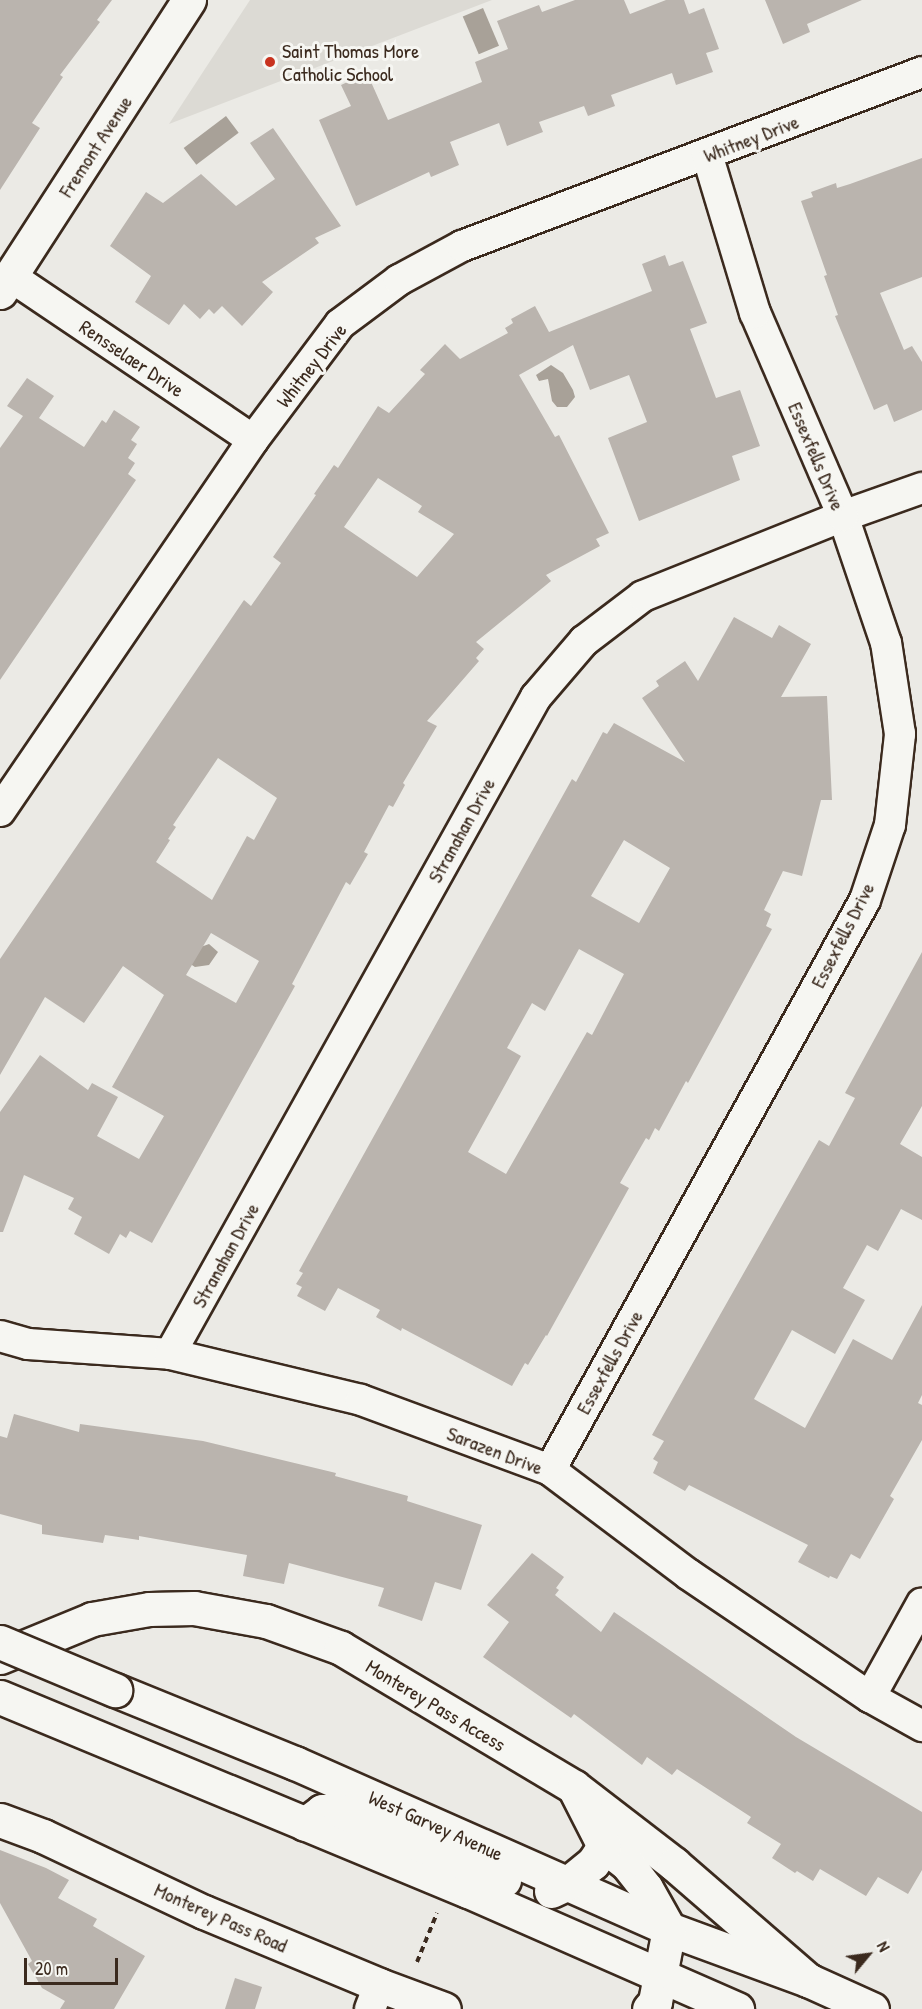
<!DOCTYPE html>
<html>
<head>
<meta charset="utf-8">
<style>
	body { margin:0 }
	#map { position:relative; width:922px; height:2009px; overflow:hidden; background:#ebeae5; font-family:"Patrick Hand",sans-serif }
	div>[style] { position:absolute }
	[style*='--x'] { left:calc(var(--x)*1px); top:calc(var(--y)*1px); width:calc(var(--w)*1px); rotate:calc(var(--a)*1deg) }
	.built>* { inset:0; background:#dcdad4 }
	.water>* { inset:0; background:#a8a198; transform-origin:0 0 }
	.building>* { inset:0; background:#bab4ae }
	.path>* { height:4px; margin-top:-2px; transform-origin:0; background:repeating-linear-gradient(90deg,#3b2a1e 0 6px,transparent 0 10.5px) }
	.roads { filter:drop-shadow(2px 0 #3b2a1e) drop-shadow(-2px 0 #3b2a1e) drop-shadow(0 2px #3b2a1e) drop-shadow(0 -2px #3b2a1e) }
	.street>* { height:30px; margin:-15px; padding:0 15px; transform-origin:15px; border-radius:15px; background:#f6f6f2 }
	.secondary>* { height:33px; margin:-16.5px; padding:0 16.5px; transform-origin:16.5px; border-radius:16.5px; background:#f6f6f2 }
	.primary>* { height:33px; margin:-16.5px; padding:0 16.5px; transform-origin:16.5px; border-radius:16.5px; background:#f6f6f2 }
	.bridges { filter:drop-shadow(2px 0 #3b2a1e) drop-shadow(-2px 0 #3b2a1e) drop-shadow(0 2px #3b2a1e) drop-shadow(0 -2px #3b2a1e) }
	.primary-bridge>* { height:33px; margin:-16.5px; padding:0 16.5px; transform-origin:16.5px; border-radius:16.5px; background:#f6f6f2 }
	.dots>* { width:16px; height:16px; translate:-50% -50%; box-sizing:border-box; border:3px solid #f6f6f2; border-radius:50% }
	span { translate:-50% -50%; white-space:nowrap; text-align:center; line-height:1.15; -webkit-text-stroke:6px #f6f6f2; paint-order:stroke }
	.poi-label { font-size:20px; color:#3b2a1e }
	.left { translate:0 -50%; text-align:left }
	.street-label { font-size:20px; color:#3b2a1e }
	.north { position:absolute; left:838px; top:1925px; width:60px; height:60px; -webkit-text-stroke:4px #f6f6f2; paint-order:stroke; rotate:61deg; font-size:16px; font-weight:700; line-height:24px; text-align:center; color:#3b2a1e }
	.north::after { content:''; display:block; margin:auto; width:21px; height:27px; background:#3b2a1e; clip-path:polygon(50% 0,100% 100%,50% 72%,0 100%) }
	.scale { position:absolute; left:24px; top:1958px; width:94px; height:27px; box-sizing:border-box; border:3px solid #3b2a1e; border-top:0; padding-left:8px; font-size:18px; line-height:21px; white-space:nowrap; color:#3b2a1e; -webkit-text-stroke:4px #f6f6f2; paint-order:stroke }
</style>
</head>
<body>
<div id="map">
	<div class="built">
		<i style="clip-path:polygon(250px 0,492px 0,169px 124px)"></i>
	</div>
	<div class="water">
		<i style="left:483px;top:8px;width:41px;height:22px;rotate:67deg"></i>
		<i style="left:226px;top:116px;width:21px;height:53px;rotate:53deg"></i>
		<i style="clip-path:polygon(551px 365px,563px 373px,573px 390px,575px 397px,567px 407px,557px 407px,552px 401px,548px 379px,539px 381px,536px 375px)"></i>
		<i style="clip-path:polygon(209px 944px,218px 952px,209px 965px,195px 967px,169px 950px,198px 948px)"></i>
	</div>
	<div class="building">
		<i style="clip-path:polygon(0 0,112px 0,97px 20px,100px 22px,60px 75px,63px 77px,32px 123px,40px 128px,0 190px)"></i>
		<i style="clip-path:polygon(575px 0,624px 0,630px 14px,666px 0,684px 0,689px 14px,704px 8px,719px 49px,706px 53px,713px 72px,676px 85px,672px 73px,611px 95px,615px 106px,588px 116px,584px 106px,539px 122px,543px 132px,507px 146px,499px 123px,450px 142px,459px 165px,431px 177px,429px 172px,356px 206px,319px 120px,351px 106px,341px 85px,367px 73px,388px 120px,482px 82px,475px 62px,508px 49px,497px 21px,539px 5px,542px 12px)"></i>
		<i style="clip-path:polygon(765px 0,862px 0,807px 24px,810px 32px,783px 44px)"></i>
		<i style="clip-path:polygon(273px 128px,341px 226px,315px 238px,319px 243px,262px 282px,273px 292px,242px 326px,222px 306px,214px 314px,209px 309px,200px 319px,184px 304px,169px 325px,135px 302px,151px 276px,110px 246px,146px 192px,163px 203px,201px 174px,236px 206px,275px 179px,250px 143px)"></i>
		<i style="clip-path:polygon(922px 158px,922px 277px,880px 293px,904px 350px,912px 346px,922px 362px,922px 410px,894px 422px,887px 404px,874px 410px,835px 316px,838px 315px,824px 276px,827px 275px,801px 201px,813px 197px,811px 192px,836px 183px,837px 188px,850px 184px)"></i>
		<i style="clip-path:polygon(evenodd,665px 255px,669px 266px,683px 261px,707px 323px,690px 329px,716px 398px,740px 390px,760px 446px,732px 456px,740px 480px,639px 521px,608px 438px,647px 422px,629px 375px,590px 390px,573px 345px,519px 375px,555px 437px,559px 435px,609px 533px,596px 539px,600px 546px,546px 575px,551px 581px,476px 642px,484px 649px,476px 658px,479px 661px,427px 721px,437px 726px,403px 783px,405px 785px,393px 807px,389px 805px,364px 852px,368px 854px,350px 885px,346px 882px,292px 984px,295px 986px,152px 1243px,130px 1231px,126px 1238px,120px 1234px,109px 1254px,74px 1234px,82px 1217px,68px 1209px,74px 1198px,24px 1175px,3px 1232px,0 1232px,0 1112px,40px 1055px,88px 1090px,92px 1083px,118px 1097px,97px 1136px,139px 1159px,164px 1116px,112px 1087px,164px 995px,123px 966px,84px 1023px,45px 997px,0 1075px,0 959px,244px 600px,251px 606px,281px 563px,273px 557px,316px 495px,314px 494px,334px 465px,338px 468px,378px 406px,389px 413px,425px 374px,420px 370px,445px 344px,460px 359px,508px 333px,505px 328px,513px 323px,511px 319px,535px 306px,549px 332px,652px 291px,642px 264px,665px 255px,378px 478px,422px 506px,418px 512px,454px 534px,417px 577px,344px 527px,378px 478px,665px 255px,218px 758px,277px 798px,254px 840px,247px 836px,212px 900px,156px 862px,170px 840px,168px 839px,176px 827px,173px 825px,218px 758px,665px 255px,211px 933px,259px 961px,236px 1003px,186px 975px,211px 933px)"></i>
		<i style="clip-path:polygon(27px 378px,54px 396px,39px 418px,84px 447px,102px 420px,106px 423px,114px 410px,140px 427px,131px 440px,137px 444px,128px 458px,135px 463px,128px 474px,136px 480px,0 680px,0 448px,23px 416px,7px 406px)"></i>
		<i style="clip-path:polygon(evenodd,734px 617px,772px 638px,779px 625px,811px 644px,781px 697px,827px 696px,832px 800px,821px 800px,802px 876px,783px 871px,764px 910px,771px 914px,766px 926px,772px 929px,688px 1083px,686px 1081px,659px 1131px,655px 1128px,649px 1140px,646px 1138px,620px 1183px,629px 1188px,547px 1336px,546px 1335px,528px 1365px,525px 1363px,512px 1386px,402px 1328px,401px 1331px,376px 1317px,380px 1310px,338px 1288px,325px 1311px,297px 1296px,302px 1287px,296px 1284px,303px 1273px,299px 1271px,572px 779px,576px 782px,603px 732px,607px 734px,614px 723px,685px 762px,642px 698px,659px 686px,656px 681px,685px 661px,698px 681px,734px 617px,624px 840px,670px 868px,639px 923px,591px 896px,624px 840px,734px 617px,579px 949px,624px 974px,592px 1035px,587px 1032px,506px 1174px,468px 1152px,521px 1056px,507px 1048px,532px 1003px,545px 1011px,579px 949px)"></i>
		<i style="clip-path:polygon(922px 952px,922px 1106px,900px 1144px,922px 1157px,922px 1220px,901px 1209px,878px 1251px,867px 1245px,843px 1288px,865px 1300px,835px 1354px,792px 1330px,754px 1399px,805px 1428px,853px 1339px,892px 1360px,922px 1305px,922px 1395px,918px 1403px,922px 1405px,922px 1440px,890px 1496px,894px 1499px,860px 1559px,851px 1554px,837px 1579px,830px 1576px,829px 1578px,798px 1562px,808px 1545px,689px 1485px,685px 1491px,653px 1473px,658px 1462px,653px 1459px,664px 1441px,652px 1435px,819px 1140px,829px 1146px,855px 1098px,845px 1093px)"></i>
		<i style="clip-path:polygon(14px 1414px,79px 1432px,80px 1424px,203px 1441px,336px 1473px,335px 1476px,408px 1496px,407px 1501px,482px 1525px,461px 1590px,435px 1582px,422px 1621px,378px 1606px,384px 1588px,289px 1563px,284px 1584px,243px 1576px,247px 1555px,139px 1536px,139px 1540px,105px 1535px,103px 1543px,42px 1534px,42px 1525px,0 1514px,0 1436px,7px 1438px)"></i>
		<i style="clip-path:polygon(532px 1553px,564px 1577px,556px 1588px,559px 1590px,555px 1595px,601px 1632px,614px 1612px,796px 1737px,922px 1812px,922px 1870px,908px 1894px,878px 1877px,866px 1896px,820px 1869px,813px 1881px,797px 1871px,795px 1873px,772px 1858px,781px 1844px,747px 1823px,751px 1817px,677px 1769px,672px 1775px,647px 1757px,642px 1765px,574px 1714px,571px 1718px,483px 1657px,509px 1622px,487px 1605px)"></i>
		<i style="clip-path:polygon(0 1850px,46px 1868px,69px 1880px,58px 1898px,97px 1919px,93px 1926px,145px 1956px,114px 2009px,60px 2009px,65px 2001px,42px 1988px,28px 1964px,32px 1961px,0 1903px)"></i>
		<i style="clip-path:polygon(235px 1978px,262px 1987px,255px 2009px,225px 2009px)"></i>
	</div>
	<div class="path">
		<i style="--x:417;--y:1962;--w:53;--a:-67.8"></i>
	</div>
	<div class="roads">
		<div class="street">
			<i style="--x:10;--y:276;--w:293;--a:34"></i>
			<i style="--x:0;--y:811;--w:449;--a:-55.7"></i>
			<i style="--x:253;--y:440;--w:145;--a:-53.1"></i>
			<i style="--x:340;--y:324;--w:74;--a:-36.7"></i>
			<i style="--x:399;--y:280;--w:72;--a:-28.4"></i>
			<i style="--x:462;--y:246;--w:492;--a:-20.7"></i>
			<i style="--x:0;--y:1336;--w:29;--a:16"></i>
			<i style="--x:28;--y:1344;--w:142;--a:4"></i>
			<i style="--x:170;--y:1354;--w:196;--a:13.5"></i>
			<i style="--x:361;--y:1400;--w:202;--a:20.3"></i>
			<i style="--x:550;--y:1470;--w:173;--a:37"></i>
			<i style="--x:688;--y:1574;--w:220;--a:34.1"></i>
			<i style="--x:870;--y:1697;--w:60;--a:29.1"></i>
			<i style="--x:170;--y:1354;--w:752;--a:-60.88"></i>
			<i style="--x:536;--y:697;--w:74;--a:-49.4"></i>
			<i style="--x:584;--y:641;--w:74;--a:-37.3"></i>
			<i style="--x:643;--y:596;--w:215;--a:-21.8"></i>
			<i style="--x:843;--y:516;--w:84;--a:-19.5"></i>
			<i style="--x:550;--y:1470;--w:651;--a:-61.07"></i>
			<i style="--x:865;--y:900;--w:79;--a:-71.6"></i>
			<i style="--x:890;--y:825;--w:92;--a:-83.7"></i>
			<i style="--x:900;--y:734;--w:92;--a:-98.7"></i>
			<i style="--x:886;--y:643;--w:134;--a:-108.7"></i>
			<i style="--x:843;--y:516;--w:221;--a:-113.4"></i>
			<i style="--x:755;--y:313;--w:166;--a:-106.8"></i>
			<i style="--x:870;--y:1697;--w:107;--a:-61"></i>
			<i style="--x:370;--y:2009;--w:26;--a:-69"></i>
		</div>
		<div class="secondary">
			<i style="--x:0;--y:292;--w:348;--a:-57.1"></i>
			<i style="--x:0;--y:1657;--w:100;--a:-22.4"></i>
			<i style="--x:92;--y:1619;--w:58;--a:-10"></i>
			<i style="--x:149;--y:1609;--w:45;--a:-1.3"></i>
			<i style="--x:194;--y:1608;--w:73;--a:10.2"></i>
			<i style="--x:266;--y:1621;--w:80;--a:19.8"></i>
			<i style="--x:341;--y:1648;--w:271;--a:30.8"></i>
			<i style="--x:574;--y:1787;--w:126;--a:37.6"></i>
			<i style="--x:674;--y:1864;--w:177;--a:40.9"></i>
			<i style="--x:0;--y:1820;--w:46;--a:20.4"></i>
			<i style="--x:43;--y:1836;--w:178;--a:25.3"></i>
			<i style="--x:204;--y:1912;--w:190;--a:22.6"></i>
			<i style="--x:379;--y:1985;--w:69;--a:20.3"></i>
		</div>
		<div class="primary">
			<i style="--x:115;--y:1690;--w:194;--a:22.1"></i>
			<i style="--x:295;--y:1763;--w:409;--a:23.9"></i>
			<i style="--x:669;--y:1929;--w:150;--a:20.2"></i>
			<i style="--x:810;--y:1981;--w:68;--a:24.3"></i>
			<i style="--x:0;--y:1697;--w:507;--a:22.52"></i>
			<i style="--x:468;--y:1891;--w:294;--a:23.7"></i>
			<i style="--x:305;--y:1824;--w:21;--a:-37"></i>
			<i style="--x:322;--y:1811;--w:18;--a:0"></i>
			<i style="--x:340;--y:1811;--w:178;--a:22.8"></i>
			<i style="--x:604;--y:1846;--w:31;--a:38"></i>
			<i style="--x:628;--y:1865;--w:29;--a:52"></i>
			<i style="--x:646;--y:1888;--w:47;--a:60.7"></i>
			<i style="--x:669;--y:1929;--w:74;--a:100.9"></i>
			<i style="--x:655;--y:2002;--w:9;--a:131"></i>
			<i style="--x:551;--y:1891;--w:19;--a:-25"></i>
			<i style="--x:568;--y:1883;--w:32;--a:-39"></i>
			<i style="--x:593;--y:1863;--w:20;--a:-57"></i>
			<i style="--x:604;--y:1846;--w:66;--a:-117"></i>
		</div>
	</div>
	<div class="bridges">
		<div class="primary-bridge">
			<i style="--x:0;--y:1642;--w:125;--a:22.7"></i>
		</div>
	</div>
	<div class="dots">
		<i style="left:270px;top:62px;background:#c8321e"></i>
	</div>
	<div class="poi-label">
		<span class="left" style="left:282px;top:62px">Saint Thomas More<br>Catholic School</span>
	</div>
	<div class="street-label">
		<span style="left:751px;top:138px;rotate:-21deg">Whitney Drive</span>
		<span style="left:95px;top:146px;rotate:-57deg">Fremont Avenue</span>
		<span style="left:132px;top:358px;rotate:34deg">Rensselaer Drive</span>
		<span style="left:311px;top:365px;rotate:-52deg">Whitney Drive</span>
		<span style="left:817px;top:456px;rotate:67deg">Essexfells Drive</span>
		<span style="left:461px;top:830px;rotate:-61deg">Stranahan Drive</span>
		<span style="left:842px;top:935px;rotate:-63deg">Essexfells Drive</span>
		<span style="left:225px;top:1255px;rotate:-61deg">Stranahan Drive</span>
		<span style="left:609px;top:1362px;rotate:-61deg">Essexfells Drive</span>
		<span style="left:495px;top:1450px;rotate:21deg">Sarazen Drive</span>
		<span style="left:436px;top:1705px;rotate:31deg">Monterey Pass Access</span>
		<span style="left:436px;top:1825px;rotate:24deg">West Garvey Avenue</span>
		<span style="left:221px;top:1917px;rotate:24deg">Monterey Pass Road</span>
	</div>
	<div class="north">N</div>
	<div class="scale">20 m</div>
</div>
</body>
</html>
